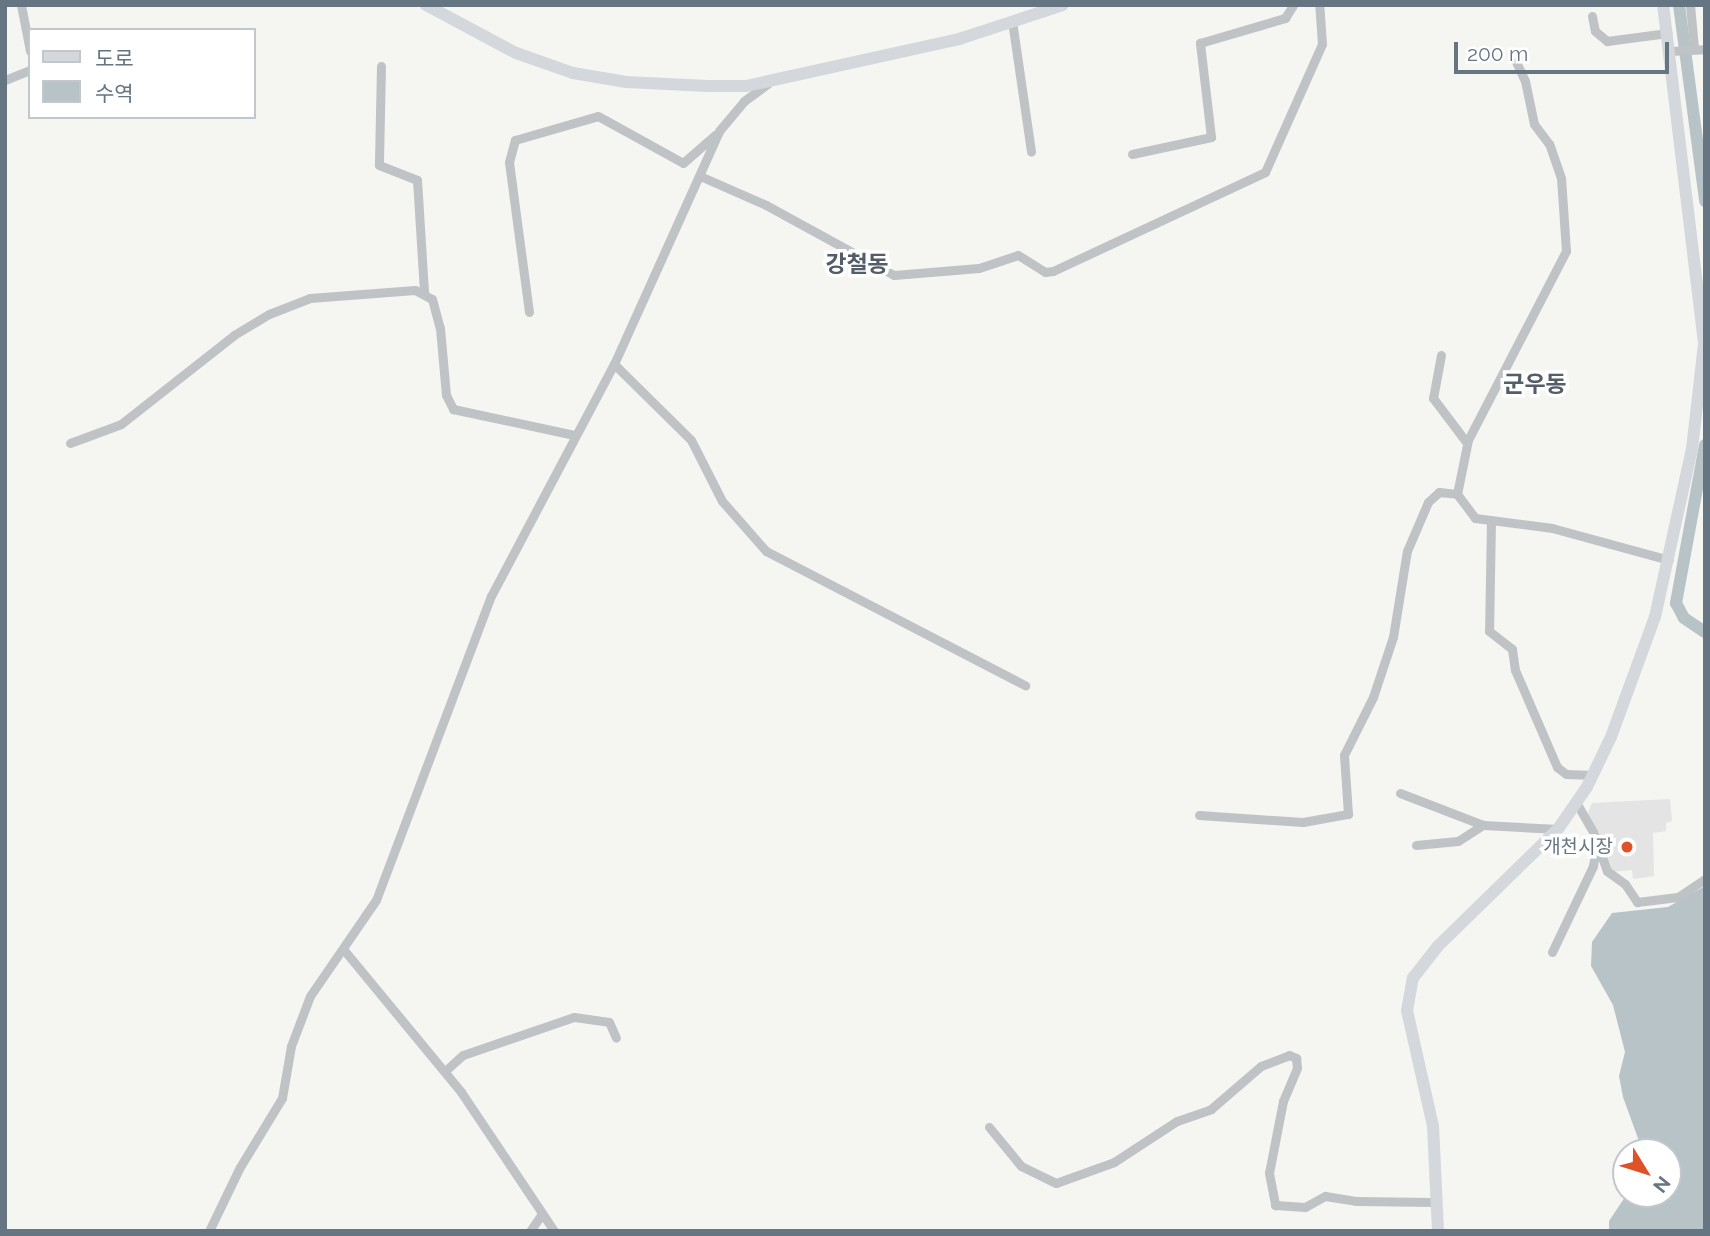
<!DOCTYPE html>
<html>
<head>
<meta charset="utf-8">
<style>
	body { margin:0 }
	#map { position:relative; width:1710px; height:1236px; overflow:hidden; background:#f5f5f2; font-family:Raleway,"Noto Sans KR",sans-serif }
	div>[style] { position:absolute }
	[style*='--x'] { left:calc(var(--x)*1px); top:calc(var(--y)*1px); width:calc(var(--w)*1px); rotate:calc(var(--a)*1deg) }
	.built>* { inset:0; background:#e3e4e3 }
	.water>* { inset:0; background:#b7c3c7 }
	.river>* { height:12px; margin:-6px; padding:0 6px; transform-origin:6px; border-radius:6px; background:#b7c3c7 }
	.street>* { height:9px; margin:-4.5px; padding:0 4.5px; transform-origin:4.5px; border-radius:4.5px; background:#bfc3c6 }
	.secondary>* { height:12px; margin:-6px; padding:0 6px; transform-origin:6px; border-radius:6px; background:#d4d8dc }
	.dots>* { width:19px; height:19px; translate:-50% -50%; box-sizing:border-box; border:4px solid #fff; border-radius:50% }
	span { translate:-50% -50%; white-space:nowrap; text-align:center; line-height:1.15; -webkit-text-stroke:7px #fff; paint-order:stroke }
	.poi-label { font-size:19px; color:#657582 }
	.right { translate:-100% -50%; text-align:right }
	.quarter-label { font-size:23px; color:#535e68; font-weight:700 }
	.frame { position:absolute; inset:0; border:7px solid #657582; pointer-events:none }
	.legend { position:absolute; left:28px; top:28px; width:228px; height:91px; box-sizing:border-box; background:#fff; border:2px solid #c1c8cd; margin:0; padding:9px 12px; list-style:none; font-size:21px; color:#657582 }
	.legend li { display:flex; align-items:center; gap:14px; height:35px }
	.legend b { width:35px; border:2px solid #c1c8cd }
	.north { position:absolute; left:1612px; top:1138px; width:70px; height:70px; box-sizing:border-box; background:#fff; border:2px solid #c1c8cd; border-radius:50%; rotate:128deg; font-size:19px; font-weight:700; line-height:28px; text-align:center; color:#657582 }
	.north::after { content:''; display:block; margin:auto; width:24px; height:32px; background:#df5228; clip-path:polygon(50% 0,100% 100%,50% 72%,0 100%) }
	.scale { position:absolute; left:1454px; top:42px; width:215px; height:32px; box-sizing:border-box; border:4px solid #657582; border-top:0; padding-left:9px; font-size:21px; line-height:24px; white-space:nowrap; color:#657582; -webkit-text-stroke:5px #fff; paint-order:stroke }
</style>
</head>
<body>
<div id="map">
	<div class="built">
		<i style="clip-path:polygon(1670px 799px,1672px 821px,1666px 823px,1666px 831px,1653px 833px,1654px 876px,1633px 879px,1632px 870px,1612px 872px,1588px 813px,1592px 803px)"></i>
	</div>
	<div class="water">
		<i style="clip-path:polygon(1705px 886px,1705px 1231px,1609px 1231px,1609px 1221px,1627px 1194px,1668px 1194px,1668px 1152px,1643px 1152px,1623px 1097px,1619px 1076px,1625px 1052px,1613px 1005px,1591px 966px,1592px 942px,1612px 913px,1668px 907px)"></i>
	</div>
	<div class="river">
		<i style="--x:1679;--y:5;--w:198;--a:82.4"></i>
		<i style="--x:1705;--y:445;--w:161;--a:100.4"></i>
		<i style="--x:1676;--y:603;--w:17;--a:62"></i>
		<i style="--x:1684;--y:618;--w:25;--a:34"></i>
	</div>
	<div class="street">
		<i style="--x:21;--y:5;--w:47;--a:78.9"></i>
		<i style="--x:1690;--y:5;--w:42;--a:84.6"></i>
		<i style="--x:1592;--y:16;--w:15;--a:79"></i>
		<i style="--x:1595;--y:31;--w:16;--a:40"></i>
		<i style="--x:1607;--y:41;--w:61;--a:-7.6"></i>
		<i style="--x:1012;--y:21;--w:132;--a:81.7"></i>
		<i style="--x:1670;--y:51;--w:35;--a:-3"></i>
		<i style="--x:381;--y:66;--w:99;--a:91.2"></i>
		<i style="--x:379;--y:165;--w:41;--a:21.5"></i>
		<i style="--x:417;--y:180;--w:112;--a:86.4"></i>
		<i style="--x:5;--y:80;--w:27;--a:-22"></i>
		<i style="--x:1132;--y:154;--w:81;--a:-12.1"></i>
		<i style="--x:1211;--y:137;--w:95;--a:-96.7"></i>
		<i style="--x:1200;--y:43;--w:89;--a:-16.4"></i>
		<i style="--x:1285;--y:18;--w:15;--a:-58"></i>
		<i style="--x:700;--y:176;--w:72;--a:23.7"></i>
		<i style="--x:766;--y:205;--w:146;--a:28.7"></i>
		<i style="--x:894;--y:275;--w:85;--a:-4.7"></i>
		<i style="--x:979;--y:268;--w:41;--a:-18.4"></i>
		<i style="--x:1018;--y:255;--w:32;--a:32"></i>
		<i style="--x:1045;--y:272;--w:8;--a:-7"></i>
		<i style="--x:1053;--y:271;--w:234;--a:-25"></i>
		<i style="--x:1265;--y:172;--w:140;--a:-66"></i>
		<i style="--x:1322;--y:44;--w:39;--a:-94"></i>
		<i style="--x:529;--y:312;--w:151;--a:-97.6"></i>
		<i style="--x:509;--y:162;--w:23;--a:-75"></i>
		<i style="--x:515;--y:140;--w:86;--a:-16.1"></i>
		<i style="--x:598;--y:116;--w:97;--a:28.9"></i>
		<i style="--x:683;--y:163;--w:43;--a:-41.2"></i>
		<i style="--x:1441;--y:355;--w:44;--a:100.5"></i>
		<i style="--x:1433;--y:398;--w:56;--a:52.9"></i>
		<i style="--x:614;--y:364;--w:108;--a:44.6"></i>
		<i style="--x:691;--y:440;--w:68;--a:63.1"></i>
		<i style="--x:722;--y:501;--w:67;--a:48.7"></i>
		<i style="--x:766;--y:551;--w:292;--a:27.4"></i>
		<i style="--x:70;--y:443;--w:54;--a:-20.4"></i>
		<i style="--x:121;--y:424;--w:144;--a:-38.2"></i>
		<i style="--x:234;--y:335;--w:41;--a:-31"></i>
		<i style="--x:269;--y:314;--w:44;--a:-21.3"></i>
		<i style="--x:310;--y:298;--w:105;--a:-4.4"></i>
		<i style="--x:415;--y:290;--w:19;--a:28"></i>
		<i style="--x:432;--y:299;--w:30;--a:75"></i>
		<i style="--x:440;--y:328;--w:67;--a:84.9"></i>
		<i style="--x:446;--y:395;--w:16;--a:63"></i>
		<i style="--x:453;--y:409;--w:124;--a:12.1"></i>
		<i style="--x:1457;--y:494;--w:55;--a:-78.5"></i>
		<i style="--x:1468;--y:440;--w:213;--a:-62.6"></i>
		<i style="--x:1566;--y:251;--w:73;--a:-93.9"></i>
		<i style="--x:1561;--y:178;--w:36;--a:-109"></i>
		<i style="--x:1549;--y:144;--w:25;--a:-127"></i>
		<i style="--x:1534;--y:124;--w:44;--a:-101.8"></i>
		<i style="--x:1525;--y:81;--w:21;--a:-115"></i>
		<i style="--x:1491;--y:520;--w:111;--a:91"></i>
		<i style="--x:1489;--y:631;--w:29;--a:38"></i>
		<i style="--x:1512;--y:649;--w:21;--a:82"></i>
		<i style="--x:1515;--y:670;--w:106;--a:66.6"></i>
		<i style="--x:1557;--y:767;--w:11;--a:38"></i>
		<i style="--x:1566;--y:774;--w:27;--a:2"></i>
		<i style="--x:1400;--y:793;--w:89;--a:21.1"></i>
		<i style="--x:1483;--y:825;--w:75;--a:3.1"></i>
		<i style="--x:1577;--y:804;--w:32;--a:60"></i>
		<i style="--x:1593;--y:832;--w:41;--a:70.3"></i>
		<i style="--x:1607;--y:871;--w:22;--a:36"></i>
		<i style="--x:1625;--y:884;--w:22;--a:56"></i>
		<i style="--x:1637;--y:902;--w:41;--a:-7"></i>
		<i style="--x:1678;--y:897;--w:32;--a:-34"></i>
		<i style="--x:1199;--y:815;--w:104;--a:3.9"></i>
		<i style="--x:1303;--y:822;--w:46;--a:-10.1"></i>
		<i style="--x:1348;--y:814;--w:59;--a:-93.9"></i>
		<i style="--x:1344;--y:755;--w:65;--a:-63.4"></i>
		<i style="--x:1373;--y:697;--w:63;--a:-71.6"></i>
		<i style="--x:1393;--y:637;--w:87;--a:-80.8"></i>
		<i style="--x:1407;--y:551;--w:53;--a:-66.8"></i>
		<i style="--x:1428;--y:502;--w:15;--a:-42"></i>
		<i style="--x:1439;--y:492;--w:18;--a:6"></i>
		<i style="--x:1457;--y:494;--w:30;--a:53"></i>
		<i style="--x:1475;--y:518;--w:78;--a:7.4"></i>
		<i style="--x:1552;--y:528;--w:121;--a:15.3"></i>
		<i style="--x:1416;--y:845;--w:42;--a:-5.4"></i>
		<i style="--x:1458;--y:841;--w:30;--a:-33"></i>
		<i style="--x:344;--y:950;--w:184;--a:50.5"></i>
		<i style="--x:461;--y:1092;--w:167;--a:56.2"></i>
		<i style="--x:1552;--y:952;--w:95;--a:-64.5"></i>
		<i style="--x:1593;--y:866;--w:18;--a:-81"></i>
		<i style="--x:445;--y:1071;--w:24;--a:-42"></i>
		<i style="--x:463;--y:1055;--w:117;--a:-18.9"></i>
		<i style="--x:574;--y:1017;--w:35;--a:8"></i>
		<i style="--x:609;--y:1022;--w:17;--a:66"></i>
		<i style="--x:989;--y:1127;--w:50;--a:50.6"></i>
		<i style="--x:1021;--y:1166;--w:39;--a:26"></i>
		<i style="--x:1056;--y:1183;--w:62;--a:-19.9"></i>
		<i style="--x:1114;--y:1162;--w:75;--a:-33.1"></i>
		<i style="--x:1177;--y:1121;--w:36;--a:-19"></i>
		<i style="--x:1211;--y:1109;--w:66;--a:-40.7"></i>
		<i style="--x:1261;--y:1066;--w:30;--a:-21"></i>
		<i style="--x:1289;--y:1055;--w:8;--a:23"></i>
		<i style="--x:1296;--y:1058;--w:10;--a:84"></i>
		<i style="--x:1297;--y:1068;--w:36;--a:113"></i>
		<i style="--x:1283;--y:1101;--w:73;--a:101"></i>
		<i style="--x:1269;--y:1173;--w:33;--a:79"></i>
		<i style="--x:1275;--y:1205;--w:30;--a:4"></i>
		<i style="--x:1305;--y:1207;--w:23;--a:-29"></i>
		<i style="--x:1325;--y:1196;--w:31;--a:9"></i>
		<i style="--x:1356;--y:1201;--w:77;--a:0.7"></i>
		<i style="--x:209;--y:1231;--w:71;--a:-64.2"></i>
		<i style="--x:240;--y:1167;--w:81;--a:-58.7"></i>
		<i style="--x:282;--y:1098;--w:53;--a:-80.2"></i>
		<i style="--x:291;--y:1046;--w:53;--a:-69.2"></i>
		<i style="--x:310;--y:996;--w:116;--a:-55.5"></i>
		<i style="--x:376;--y:900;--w:325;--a:-69.3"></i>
		<i style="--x:491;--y:596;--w:263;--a:-62.1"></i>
		<i style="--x:614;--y:364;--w:256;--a:-65.7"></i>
		<i style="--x:719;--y:131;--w:39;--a:-50"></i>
		<i style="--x:744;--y:101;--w:29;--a:-36"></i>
		<i style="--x:530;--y:1231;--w:19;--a:-55"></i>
	</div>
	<div class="secondary">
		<i style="--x:426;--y:5;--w:102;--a:28.1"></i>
		<i style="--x:516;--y:53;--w:60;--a:19.3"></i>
		<i style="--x:573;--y:73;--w:54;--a:9.6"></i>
		<i style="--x:626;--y:82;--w:82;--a:2.8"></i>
		<i style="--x:708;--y:86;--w:38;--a:0"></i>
		<i style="--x:746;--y:86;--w:218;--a:-12.4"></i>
		<i style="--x:959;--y:39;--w:109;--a:-18.1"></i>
		<i style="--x:1438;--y:1231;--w:105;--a:-92.7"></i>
		<i style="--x:1433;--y:1126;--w:118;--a:-102.7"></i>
		<i style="--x:1407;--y:1011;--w:34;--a:-80"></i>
		<i style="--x:1413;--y:978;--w:41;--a:-52"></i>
		<i style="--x:1438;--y:946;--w:168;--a:-44.3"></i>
		<i style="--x:1558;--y:829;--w:51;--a:-55.4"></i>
		<i style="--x:1587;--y:787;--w:55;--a:-64.4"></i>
		<i style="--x:1611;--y:737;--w:128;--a:-69.9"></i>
		<i style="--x:1655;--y:617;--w:172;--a:-77.6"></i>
		<i style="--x:1692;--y:449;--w:107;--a:-83.5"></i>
		<i style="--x:1704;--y:343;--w:340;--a:-96.9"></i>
	</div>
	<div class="dots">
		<i style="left:1627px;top:847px;background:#df5228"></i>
	</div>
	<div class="poi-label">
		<span class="right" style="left:1613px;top:847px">개천시장</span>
	</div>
	<div class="quarter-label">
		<span style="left:857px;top:264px">강철동</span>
		<span style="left:1535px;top:384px">군우동</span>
	</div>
	<div class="frame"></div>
	<ul class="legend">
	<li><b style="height:9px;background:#d4d8dc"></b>도로</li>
	<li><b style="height:19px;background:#b7c3c7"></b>수역</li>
	</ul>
	<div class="north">N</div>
	<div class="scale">200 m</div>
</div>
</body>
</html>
